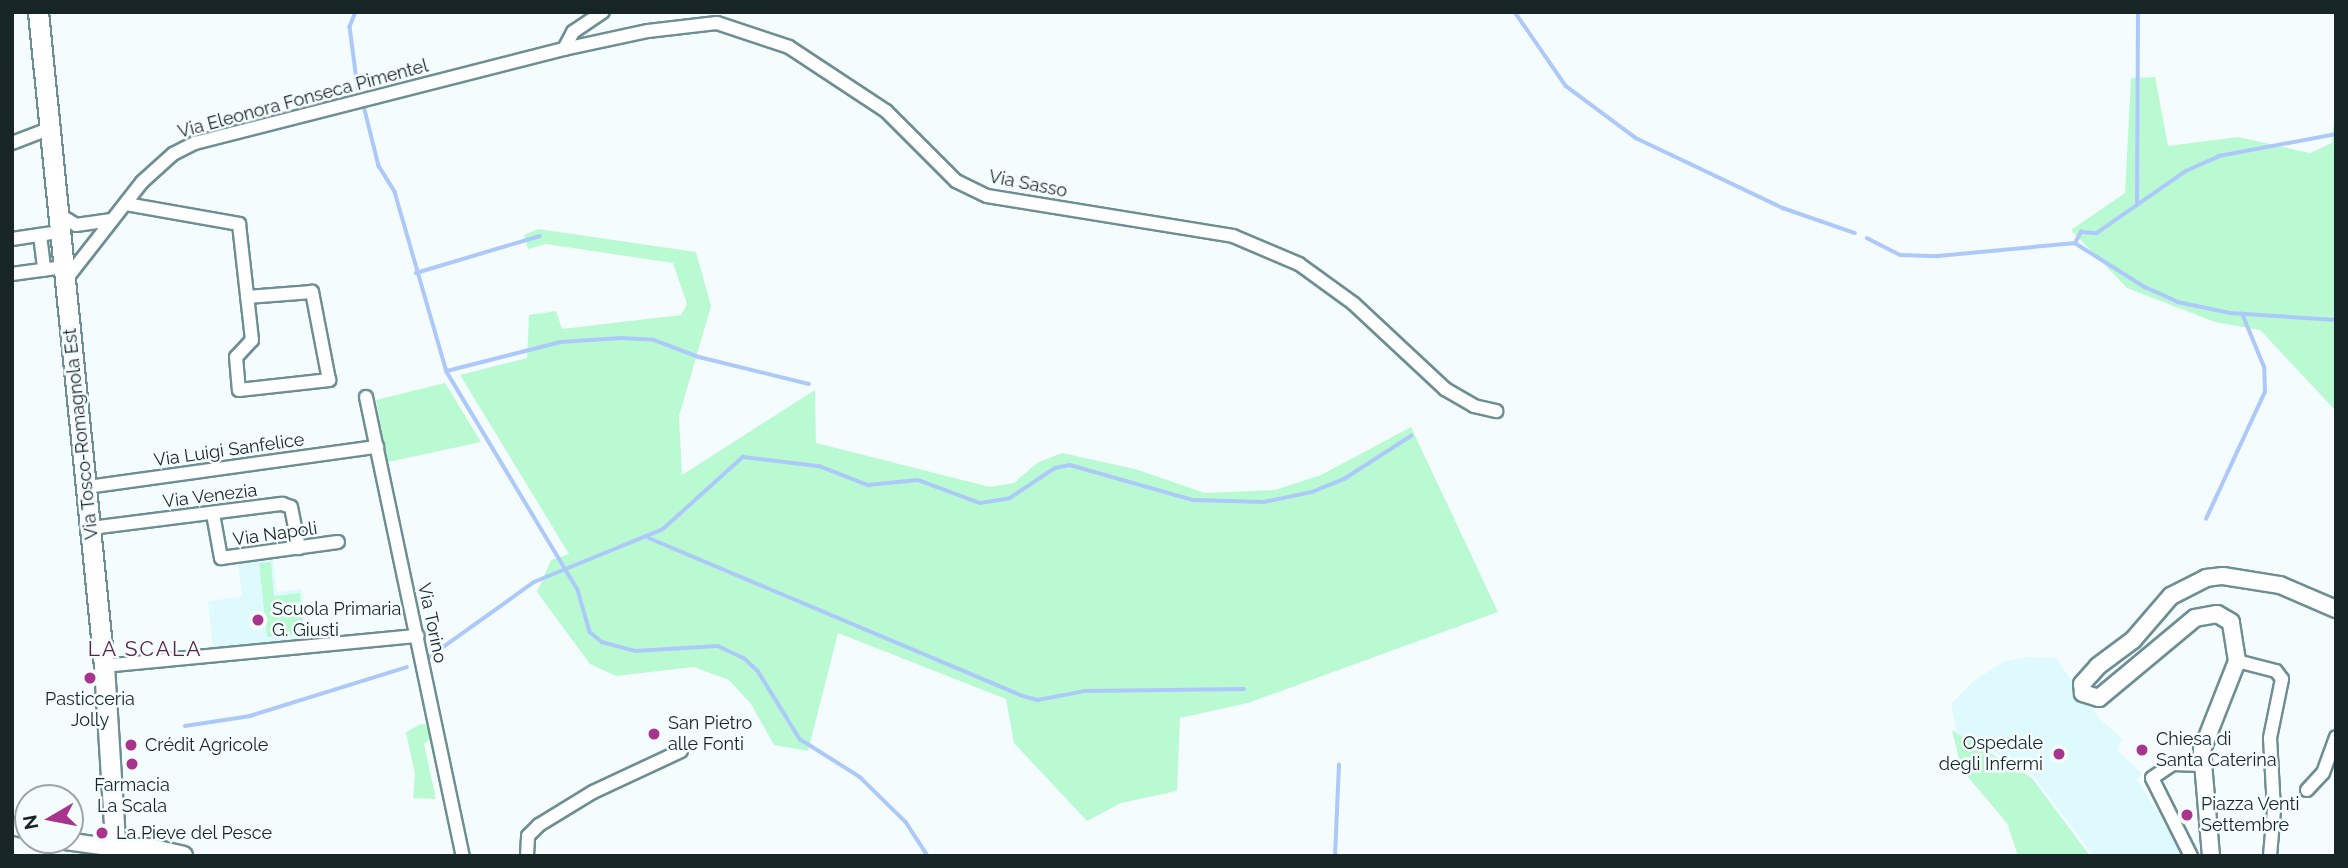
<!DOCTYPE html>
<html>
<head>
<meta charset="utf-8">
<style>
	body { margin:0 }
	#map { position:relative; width:2348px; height:868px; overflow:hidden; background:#f5fcfe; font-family:Raleway,sans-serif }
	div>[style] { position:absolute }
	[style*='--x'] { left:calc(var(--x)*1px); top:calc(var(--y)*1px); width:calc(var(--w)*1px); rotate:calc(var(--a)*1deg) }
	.built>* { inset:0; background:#defafe }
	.green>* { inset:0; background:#bafad3 }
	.stream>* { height:3.5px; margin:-1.75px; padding:0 1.75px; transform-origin:1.75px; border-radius:1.75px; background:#adc9f9 }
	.roads { filter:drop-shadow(2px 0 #6d8f94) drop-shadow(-2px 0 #6d8f94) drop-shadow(0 2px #6d8f94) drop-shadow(0 -2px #6d8f94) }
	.minor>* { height:12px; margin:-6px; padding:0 6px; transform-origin:6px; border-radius:6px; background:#fff }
	.tertiary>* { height:16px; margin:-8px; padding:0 8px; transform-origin:8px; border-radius:8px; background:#fff }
	.secondary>* { height:18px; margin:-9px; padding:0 9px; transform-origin:9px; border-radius:9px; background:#fff }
	.primary>* { height:19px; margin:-9.5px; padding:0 9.5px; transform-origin:9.5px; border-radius:9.5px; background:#fff }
	.dots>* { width:19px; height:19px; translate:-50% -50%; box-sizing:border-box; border:4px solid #f5fcfe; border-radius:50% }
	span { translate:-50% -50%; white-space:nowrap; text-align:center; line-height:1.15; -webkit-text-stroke:5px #f5fcfe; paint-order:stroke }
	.street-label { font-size:18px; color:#172527 }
	.poi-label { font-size:18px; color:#172527 }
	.left { translate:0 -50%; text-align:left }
	.right { translate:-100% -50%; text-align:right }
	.quarter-label { font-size:21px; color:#5a224c; letter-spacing:2px }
	.frame { position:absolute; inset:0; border:14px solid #172527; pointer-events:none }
	.north { position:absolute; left:14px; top:784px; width:70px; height:70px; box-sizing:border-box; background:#f5fcfe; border:2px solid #9ca6a8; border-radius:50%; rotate:260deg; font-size:19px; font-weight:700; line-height:28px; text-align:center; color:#172527 }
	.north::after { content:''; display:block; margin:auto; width:24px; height:32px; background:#a8348d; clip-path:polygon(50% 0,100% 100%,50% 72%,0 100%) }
</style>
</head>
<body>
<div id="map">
	<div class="built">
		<i style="clip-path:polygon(273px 557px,277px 592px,302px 589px,308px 638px,213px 649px,208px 601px,242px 597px,238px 561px)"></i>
		<i style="clip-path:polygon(2026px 657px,2056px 658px,2097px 716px,2122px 739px,2117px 750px,2142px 774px,2137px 779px,2184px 856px,2094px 856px,2031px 773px,1957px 732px,1951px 704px,1972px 682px,2003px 662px)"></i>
	</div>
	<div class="green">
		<i style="clip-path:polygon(2155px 77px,2168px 146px,2238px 137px,2310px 153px,2332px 143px,2336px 97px,2336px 411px,2260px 330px,2215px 322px,2127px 288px,2071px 230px,2125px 193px,2131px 78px)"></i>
		<i style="clip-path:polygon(538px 229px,696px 252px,711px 306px,679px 416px,682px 475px,815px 390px,816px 443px,990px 487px,1014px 483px,1037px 463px,1062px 453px,1135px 469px,1205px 493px,1275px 490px,1321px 475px,1411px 427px,1498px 612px,1248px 703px,1180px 718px,1177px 791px,1121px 803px,1087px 821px,1014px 743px,1006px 699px,838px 633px,808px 751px,774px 745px,751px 704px,729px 680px,694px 667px,616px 676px,590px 664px,537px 592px,551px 560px,569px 554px,460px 375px,527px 358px,529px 315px,556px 311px,562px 329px,681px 315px,687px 304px,673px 263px,546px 244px,528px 249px,524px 235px)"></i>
		<i style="clip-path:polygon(445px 383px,481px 442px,388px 462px,376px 400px)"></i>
		<i style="clip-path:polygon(271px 562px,274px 596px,300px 593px,304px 634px,267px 637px,259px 563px)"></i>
		<i style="clip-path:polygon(421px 724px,429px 725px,432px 738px,424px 744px,436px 799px,413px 798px,415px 774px,406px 732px)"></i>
		<i style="clip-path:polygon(1952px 730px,2032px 778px,2090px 856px,2018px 856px,2007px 823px,1962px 770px)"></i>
	</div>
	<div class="stream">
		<i style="--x:356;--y:12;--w:16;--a:112"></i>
		<i style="--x:350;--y:27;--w:62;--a:82.5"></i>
		<i style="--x:1515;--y:12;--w:90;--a:55.4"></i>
		<i style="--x:1566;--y:86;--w:87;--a:36.6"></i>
		<i style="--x:1636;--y:138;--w:163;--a:25.5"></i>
		<i style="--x:1783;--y:208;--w:76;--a:19.1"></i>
		<i style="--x:365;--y:110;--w:58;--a:76"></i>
		<i style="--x:379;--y:166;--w:31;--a:58"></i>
		<i style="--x:395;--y:192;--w:187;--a:73.9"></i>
		<i style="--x:447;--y:372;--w:254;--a:59"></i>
		<i style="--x:578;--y:590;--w:44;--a:74.1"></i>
		<i style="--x:590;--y:632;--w:16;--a:40"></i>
		<i style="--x:602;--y:642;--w:34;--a:15"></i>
		<i style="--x:635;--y:651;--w:83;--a:-3.4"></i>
		<i style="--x:718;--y:646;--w:29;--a:25"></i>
		<i style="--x:744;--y:658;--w:19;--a:43"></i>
		<i style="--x:758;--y:671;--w:80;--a:58.3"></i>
		<i style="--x:800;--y:739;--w:71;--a:32.3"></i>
		<i style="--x:860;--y:777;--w:64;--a:44.4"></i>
		<i style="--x:906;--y:822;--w:40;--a:57.1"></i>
		<i style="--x:2137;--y:203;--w:191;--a:-89.7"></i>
		<i style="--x:1867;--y:238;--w:37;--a:27"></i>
		<i style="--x:1900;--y:255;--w:38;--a:2"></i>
		<i style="--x:1938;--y:256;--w:138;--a:-5.4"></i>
		<i style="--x:2075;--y:243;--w:13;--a:-61"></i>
		<i style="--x:2081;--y:232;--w:16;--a:4"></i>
		<i style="--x:2097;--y:233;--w:108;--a:-34.9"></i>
		<i style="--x:2186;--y:171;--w:36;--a:-24"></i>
		<i style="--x:2219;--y:156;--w:119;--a:-10.6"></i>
		<i style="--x:2075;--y:243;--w:83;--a:32.2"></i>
		<i style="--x:2145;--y:287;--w:36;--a:24"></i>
		<i style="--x:2178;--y:302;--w:53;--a:11.9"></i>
		<i style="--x:2230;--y:313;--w:106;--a:3.8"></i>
		<i style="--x:416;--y:273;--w:129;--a:-16.6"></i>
		<i style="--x:447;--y:371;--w:118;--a:-14.3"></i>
		<i style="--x:561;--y:342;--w:60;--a:-3.8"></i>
		<i style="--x:621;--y:338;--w:33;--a:3"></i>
		<i style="--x:654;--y:340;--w:48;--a:20.7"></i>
		<i style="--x:699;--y:357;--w:113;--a:13.8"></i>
		<i style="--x:2206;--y:519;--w:140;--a:-65.1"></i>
		<i style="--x:2265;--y:392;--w:25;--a:-92"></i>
		<i style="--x:2264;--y:367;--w:57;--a:-112.5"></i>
		<i style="--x:649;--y:538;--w:403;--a:22.9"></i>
		<i style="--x:1020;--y:695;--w:19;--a:16"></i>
		<i style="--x:1038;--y:700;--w:48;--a:-10.8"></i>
		<i style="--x:1085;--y:691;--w:159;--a:-0.7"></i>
		<i style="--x:428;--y:658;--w:130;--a:-35.6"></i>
		<i style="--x:534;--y:582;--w:139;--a:-22.3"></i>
		<i style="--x:663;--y:529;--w:108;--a:-42"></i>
		<i style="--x:743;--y:457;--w:77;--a:6.8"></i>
		<i style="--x:819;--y:466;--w:53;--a:21.2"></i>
		<i style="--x:868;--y:485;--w:50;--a:-5.7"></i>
		<i style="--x:918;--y:480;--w:66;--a:20.4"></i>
		<i style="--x:980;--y:503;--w:30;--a:-9"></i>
		<i style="--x:1010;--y:498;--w:54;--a:-33.7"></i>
		<i style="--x:1055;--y:468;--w:15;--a:-11"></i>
		<i style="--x:1070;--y:465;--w:128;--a:15.9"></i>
		<i style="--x:1193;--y:500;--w:71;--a:1.6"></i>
		<i style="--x:1264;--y:502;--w:49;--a:-11.8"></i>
		<i style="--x:1312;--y:492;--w:35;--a:-22"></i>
		<i style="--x:1344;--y:479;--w:80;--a:-32.7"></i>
		<i style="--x:185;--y:726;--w:66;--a:-8.7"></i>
		<i style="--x:250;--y:716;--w:164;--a:-17.3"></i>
		<i style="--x:1335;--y:856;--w:91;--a:-87.5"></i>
	</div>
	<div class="roads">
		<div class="minor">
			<i style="--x:564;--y:49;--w:19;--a:-62"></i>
			<i style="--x:573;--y:32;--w:36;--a:-34"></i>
			<i style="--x:12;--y:143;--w:40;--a:-21"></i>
			<i style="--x:126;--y:204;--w:115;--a:10"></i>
			<i style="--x:239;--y:224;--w:117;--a:83.6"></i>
			<i style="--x:252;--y:340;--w:23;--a:133"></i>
			<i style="--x:236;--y:357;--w:33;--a:85"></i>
			<i style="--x:239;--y:390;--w:91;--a:-6.3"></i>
			<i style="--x:329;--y:380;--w:90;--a:-100.9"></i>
			<i style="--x:312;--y:292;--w:65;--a:175.6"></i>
			<i style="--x:58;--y:214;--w:21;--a:31"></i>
			<i style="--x:76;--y:225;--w:34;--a:-8"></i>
			<i style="--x:40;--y:235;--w:35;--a:83"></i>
			<i style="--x:12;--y:239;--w:48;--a:-8.5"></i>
			<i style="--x:12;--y:274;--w:52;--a:-7.7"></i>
			<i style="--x:67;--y:278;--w:122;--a:-52"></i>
			<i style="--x:142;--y:182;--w:42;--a:-42.1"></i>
			<i style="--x:173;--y:154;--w:25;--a:-27"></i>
			<i style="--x:195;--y:143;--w:381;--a:-14.3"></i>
			<i style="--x:564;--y:49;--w:86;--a:-12.1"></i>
			<i style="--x:648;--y:31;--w:69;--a:-6.6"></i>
			<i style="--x:717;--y:23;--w:76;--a:18.4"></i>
			<i style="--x:789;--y:47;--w:116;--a:33.4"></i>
			<i style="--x:886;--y:111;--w:99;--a:45"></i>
			<i style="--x:956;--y:181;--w:34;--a:26"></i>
			<i style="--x:987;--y:196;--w:249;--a:9.2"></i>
			<i style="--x:1233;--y:236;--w:72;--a:23"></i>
			<i style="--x:1299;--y:264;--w:68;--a:36"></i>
			<i style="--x:1354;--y:304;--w:125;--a:43"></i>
			<i style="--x:1445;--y:389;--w:34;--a:30"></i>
			<i style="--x:1474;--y:406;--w:23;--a:13"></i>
			<i style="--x:366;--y:397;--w:469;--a:78.1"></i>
			<i style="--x:87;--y:487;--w:293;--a:-7.9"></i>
			<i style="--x:213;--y:514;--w:45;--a:79.7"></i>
			<i style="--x:221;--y:558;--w:118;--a:-7.8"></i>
			<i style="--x:91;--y:528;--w:193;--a:-7.2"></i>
			<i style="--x:282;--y:504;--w:9;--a:18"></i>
			<i style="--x:291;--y:507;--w:42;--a:79"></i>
			<i style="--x:2237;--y:661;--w:40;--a:14.4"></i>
			<i style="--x:2276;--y:671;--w:10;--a:53"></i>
			<i style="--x:2282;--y:679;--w:60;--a:101.5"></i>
			<i style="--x:2270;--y:738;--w:72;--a:86.8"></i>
			<i style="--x:2274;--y:810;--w:46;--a:95"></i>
			<i style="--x:104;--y:666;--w:315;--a:-5.5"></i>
			<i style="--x:2307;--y:790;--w:23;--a:-47"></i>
			<i style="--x:2323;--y:773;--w:38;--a:-70"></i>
			<i style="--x:527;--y:856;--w:20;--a:-87"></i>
			<i style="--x:528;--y:836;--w:16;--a:-45"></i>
			<i style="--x:539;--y:825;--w:63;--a:-31.4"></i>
			<i style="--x:593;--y:792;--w:97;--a:-25"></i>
			<i style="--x:2191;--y:856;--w:87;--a:-116.6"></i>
			<i style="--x:2152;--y:778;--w:25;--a:-34"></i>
			<i style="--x:2173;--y:764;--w:28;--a:2"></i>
		</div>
		<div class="tertiary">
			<i style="--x:12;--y:826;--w:16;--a:14"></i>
			<i style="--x:58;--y:840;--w:59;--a:7.9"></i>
			<i style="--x:2211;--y:856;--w:106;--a:-94.9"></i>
			<i style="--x:2202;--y:750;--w:96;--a:-68.5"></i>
			<i style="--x:2237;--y:661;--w:39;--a:-99"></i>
			<i style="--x:2231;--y:622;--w:16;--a:-150"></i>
			<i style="--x:2217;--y:614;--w:22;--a:170"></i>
			<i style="--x:2195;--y:618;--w:125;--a:140.2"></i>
			<i style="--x:2099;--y:698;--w:17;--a:-163"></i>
			<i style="--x:2083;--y:693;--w:9;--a:-96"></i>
			<i style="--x:2082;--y:684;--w:24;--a:-48"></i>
			<i style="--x:2098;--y:666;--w:44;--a:-36.6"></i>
			<i style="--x:2133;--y:640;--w:58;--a:-49.2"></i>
			<i style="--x:2171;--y:596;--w:39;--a:-27"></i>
			<i style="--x:2206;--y:578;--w:17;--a:-7"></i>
			<i style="--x:2223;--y:576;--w:58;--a:9"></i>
			<i style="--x:2280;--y:585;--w:61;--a:23.2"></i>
		</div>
		<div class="secondary">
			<i style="--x:116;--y:848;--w:33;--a:0"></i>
			<i style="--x:149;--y:848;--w:35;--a:13"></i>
		</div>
		<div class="primary">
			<i style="--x:38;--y:12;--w:657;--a:84.24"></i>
			<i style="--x:104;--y:666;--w:190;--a:86.4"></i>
		</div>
	</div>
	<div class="dots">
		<i style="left:258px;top:620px;background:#a8348d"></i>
		<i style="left:90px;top:678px;background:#a8348d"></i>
		<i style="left:654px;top:734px;background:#a8348d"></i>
		<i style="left:131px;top:745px;background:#a8348d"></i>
		<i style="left:2142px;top:750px;background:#a8348d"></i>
		<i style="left:2059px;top:754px;background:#a8348d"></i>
		<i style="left:132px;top:764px;background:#a8348d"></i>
		<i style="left:2187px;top:815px;background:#a8348d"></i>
		<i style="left:102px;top:833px;background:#a8348d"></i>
	</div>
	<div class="street-label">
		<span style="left:303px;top:99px;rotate:-15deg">Via Eleonora Fonseca Pimentel</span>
		<span style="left:1028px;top:184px;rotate:11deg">Via Sasso</span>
		<span style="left:81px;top:434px;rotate:-96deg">Via Tosco-Romagnola Est</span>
		<span style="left:229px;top:450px;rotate:-8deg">Via Luigi Sanfelice</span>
		<span style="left:210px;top:496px;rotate:-7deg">Via Venezia</span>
		<span style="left:275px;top:534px;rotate:-8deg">Via Napoli</span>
		<span style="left:432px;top:623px;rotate:78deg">Via Torino</span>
	</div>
	<div class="poi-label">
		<span class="left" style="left:272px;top:620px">Scuola Primaria<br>G. Giusti</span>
		<span style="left:90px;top:710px">Pasticceria<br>Jolly</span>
		<span class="left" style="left:668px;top:734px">San Pietro<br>alle Fonti</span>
		<span class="left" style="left:2156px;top:750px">Chiesa di<br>Santa Caterina</span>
		<span class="right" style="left:2043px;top:754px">Ospedale<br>degli Infermi</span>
		<span class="left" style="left:145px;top:745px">Crédit Agricole</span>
		<span style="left:132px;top:796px">Farmacia<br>La Scala</span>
		<span class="left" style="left:2201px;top:815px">Piazza Venti<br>Settembre</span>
		<span class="left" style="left:116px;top:833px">La Pieve del Pesce</span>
	</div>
	<div class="quarter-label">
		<span style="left:145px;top:649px">LA SCALA</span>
	</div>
	<div class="frame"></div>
	<div class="north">N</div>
</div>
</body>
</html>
